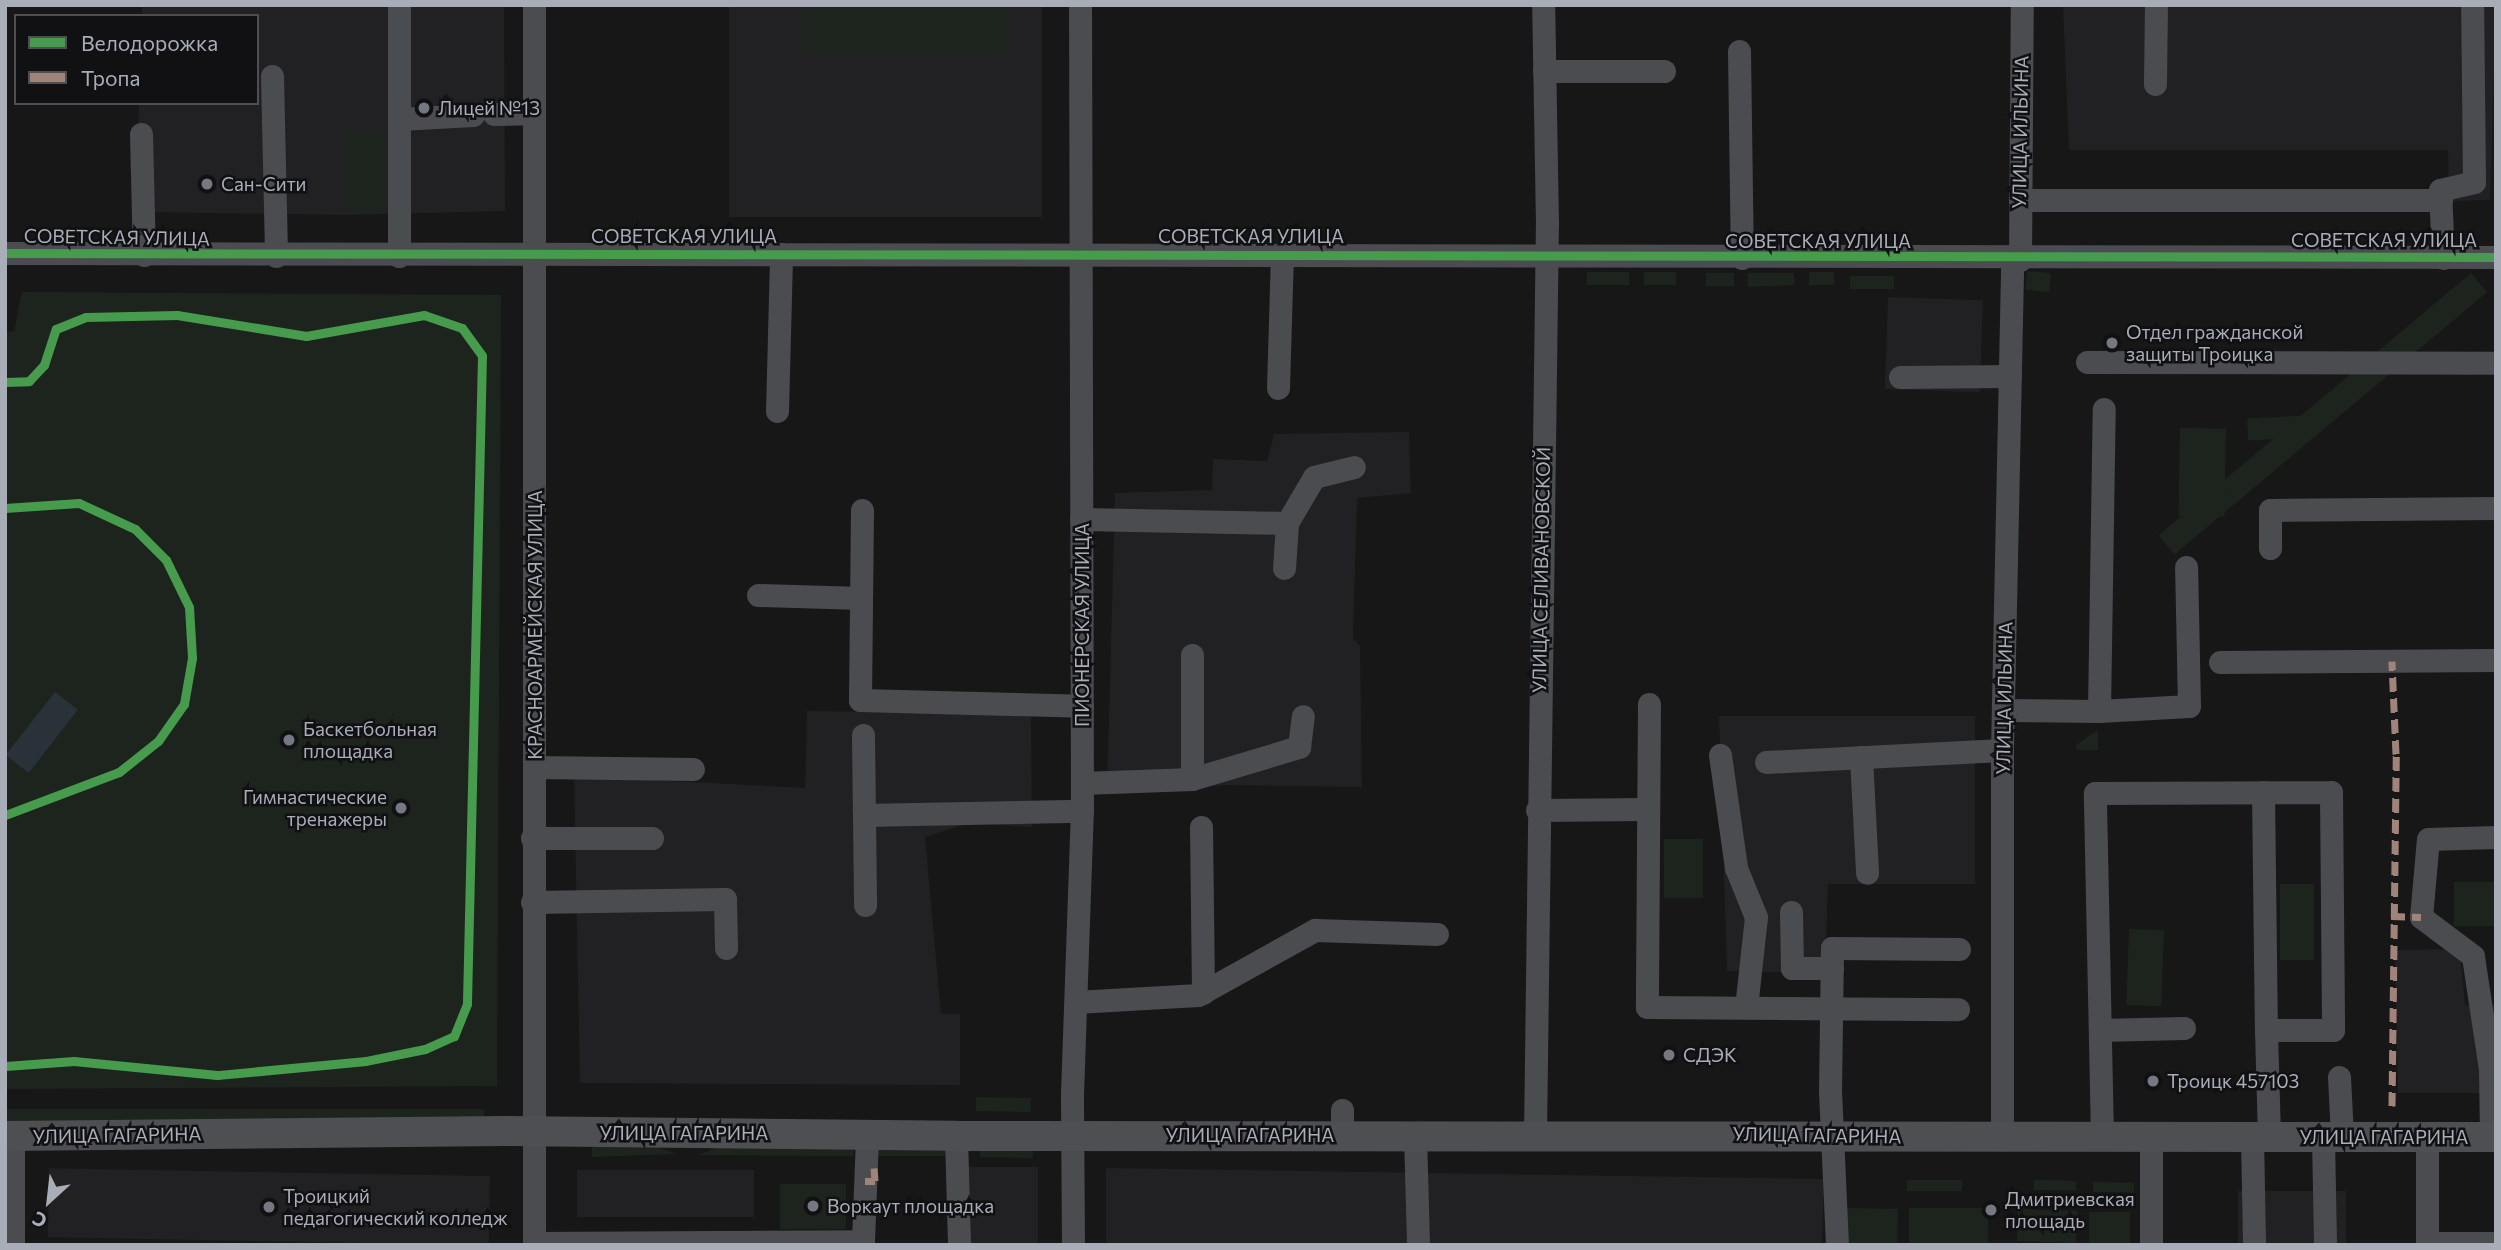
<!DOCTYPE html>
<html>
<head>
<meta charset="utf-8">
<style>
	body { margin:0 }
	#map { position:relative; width:2501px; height:1250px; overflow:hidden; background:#171717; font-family:Commissioner,sans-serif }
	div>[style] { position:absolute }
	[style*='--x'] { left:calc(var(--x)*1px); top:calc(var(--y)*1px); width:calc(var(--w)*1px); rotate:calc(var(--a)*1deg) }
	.built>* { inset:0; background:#212123; transform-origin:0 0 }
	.green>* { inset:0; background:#1d241e; transform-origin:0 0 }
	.water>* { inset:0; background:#2a3239; transform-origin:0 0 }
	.minor>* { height:23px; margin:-11.5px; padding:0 11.5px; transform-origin:11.5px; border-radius:11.5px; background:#4b4c50 }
	.major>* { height:30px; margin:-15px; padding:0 15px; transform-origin:15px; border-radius:15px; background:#4d4f52 }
	.quiet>* { height:7px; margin-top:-3.5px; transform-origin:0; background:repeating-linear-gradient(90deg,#a18479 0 14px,transparent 0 21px) }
	.cycleway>* { height:9px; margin:-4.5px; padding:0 4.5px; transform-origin:4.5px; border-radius:4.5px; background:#469c4c }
	.dots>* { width:19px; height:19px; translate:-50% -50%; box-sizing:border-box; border:4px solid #111113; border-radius:50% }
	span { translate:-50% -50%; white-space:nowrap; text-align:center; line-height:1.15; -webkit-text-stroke:5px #111113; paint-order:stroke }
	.poi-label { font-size:19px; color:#a8adb8 }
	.left { translate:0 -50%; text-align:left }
	.right { translate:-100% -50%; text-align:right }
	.street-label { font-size:19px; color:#a8adb8 }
	.frame { position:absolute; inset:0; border:7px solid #a8adb8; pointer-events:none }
	.legend { position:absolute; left:14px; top:14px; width:245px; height:91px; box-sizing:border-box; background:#111113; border:2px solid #4d4f55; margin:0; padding:9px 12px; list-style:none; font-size:21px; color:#a8adb8 }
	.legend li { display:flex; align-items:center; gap:14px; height:35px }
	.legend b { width:35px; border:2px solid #4d4f55 }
	.north { position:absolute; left:14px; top:1166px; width:70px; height:70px; -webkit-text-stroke:5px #111113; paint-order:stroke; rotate:207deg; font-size:19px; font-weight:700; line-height:28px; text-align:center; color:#a8adb8 }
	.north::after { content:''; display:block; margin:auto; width:24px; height:32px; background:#a8adb8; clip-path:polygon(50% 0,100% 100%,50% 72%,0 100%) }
</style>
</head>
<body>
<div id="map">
	<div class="built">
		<i style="clip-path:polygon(142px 5px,504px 5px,505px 211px,344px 215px,148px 212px,135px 208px,139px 103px,257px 103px,257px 16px,142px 16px)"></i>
		<i style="left:729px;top:5px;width:313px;height:212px"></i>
		<i style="clip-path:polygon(2063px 5px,2496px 5px,2490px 200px,2449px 201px,2448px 150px,2069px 150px)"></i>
		<i style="left:1888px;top:297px;width:95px;height:92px;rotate:2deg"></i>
		<i style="clip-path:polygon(1409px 432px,1411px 493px,1357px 498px,1353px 638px,1360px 646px,1362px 787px,1227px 785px,1107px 793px,1115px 493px,1212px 490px,1213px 459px,1267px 461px,1274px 434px)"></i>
		<i style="clip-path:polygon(807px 711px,1031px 714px,1032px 827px,969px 823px,925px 837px,941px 1014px,960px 1014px,960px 1085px,580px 1083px,574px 776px,805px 788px)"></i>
		<i style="clip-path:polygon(1719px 716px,1975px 716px,1975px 884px,1828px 884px,1825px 973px,1727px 971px)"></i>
		<i style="clip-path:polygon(2460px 949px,2465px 1005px,2496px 1005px,2496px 1093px,2398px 1093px,2395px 950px)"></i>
		<i style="left:963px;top:1167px;width:75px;height:78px"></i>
		<i style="clip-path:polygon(1106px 1168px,1824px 1179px,1822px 1245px,1106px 1245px)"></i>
		<i style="left:754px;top:1170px;width:47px;height:177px;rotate:90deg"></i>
		<i style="left:490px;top:1176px;width:69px;height:441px;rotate:91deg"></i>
		<i style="left:2238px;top:1191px;width:108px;height:54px"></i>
	</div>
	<div class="green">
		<i style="left:801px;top:5px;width:207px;height:46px"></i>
		<i style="left:348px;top:131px;width:35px;height:80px"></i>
		<i style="left:2027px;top:271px;width:24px;height:19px;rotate:5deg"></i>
		<i style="left:1587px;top:272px;width:42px;height:13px"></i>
		<i style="left:1644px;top:272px;width:32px;height:13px"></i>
		<i style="left:1809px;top:272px;width:25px;height:13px"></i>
		<i style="left:1706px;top:273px;width:28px;height:13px"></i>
		<i style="clip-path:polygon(1748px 273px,1794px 273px,1794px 285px,1748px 287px)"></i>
		<i style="left:2471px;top:273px;width:25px;height:408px;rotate:50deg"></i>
		<i style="left:1850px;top:276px;width:44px;height:13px"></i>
		<i style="clip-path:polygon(22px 292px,501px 295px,497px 1086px,5px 1089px,5px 332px,14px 331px)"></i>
		<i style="left:2315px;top:415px;width:22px;height:68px;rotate:87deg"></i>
		<i style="left:2180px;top:428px;width:46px;height:88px;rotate:1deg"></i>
		<i style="clip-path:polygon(2098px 730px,2098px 750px,2077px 750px,2076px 745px)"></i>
		<i style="left:1703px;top:839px;width:59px;height:39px;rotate:90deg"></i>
		<i style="left:2454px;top:882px;width:42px;height:44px"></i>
		<i style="left:2280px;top:884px;width:34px;height:76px"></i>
		<i style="left:2129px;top:929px;width:35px;height:76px;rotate:2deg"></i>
		<i style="left:976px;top:1097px;width:55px;height:14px;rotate:1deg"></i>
		<i style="left:484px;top:1109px;width:12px;height:479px;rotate:90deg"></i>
		<i style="clip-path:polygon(649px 1144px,676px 1154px,592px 1157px,592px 1146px)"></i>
		<i style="clip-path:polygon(854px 1144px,853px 1156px,698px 1155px,724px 1145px)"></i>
		<i style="left:947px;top:1146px;width:10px;height:73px;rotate:90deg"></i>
		<i style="left:980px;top:1146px;width:53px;height:11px;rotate:1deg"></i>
		<i style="left:1907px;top:1180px;width:55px;height:11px"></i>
		<i style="left:2034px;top:1180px;width:42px;height:10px;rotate:1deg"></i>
		<i style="left:2093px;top:1182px;width:41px;height:10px;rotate:1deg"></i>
		<i style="left:780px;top:1184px;width:66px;height:45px"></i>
		<i style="left:1847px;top:1208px;width:51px;height:37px;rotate:1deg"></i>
		<i style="left:1909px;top:1208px;width:79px;height:37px"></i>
		<i style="left:2018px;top:1209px;width:59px;height:32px;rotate:2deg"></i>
		<i style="left:2089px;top:1212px;width:41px;height:33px"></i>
	</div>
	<div class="water">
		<i style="left:55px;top:692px;width:29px;height:80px;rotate:38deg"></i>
	</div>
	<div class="minor">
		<i style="--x:399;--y:5;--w:114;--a:90"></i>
		<i style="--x:399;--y:119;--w:74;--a:-3.1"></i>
		<i style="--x:534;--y:5;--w:1240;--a:90"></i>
		<i style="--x:1739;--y:51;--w:207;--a:89.2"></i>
		<i style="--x:1544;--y:71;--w:120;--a:0"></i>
		<i style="--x:272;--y:76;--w:180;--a:88.7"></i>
		<i style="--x:2155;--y:84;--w:79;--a:-89.3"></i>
		<i style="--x:494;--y:114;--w:39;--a:-1"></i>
		<i style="--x:399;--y:119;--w:137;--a:90"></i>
		<i style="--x:141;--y:134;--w:121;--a:88.6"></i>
		<i style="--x:2020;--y:200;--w:421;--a:0"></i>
		<i style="--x:5;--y:253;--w:2491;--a:0.09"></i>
		<i style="--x:2443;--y:258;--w:68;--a:-92.5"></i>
		<i style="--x:2440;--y:190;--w:35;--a:-13"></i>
		<i style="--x:2474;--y:182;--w:177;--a:-90.6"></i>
		<i style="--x:2020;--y:260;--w:255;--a:-89.6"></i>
		<i style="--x:2087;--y:362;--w:409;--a:0.1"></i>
		<i style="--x:1900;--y:377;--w:110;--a:-0.5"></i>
		<i style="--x:1278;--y:388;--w:135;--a:-88.3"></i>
		<i style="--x:777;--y:411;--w:157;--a:-88.5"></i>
		<i style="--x:862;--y:510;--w:190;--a:90.6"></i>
		<i style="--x:860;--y:700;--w:222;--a:1.5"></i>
		<i style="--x:1081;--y:519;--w:206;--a:1.1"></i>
		<i style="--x:1287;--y:523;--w:45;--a:93.8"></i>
		<i style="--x:1287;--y:523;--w:53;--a:-59.6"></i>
		<i style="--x:1314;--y:477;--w:41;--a:-14"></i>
		<i style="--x:2270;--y:548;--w:38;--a:-90"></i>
		<i style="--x:2270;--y:510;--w:226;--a:-0.5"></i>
		<i style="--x:758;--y:595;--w:103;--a:1.7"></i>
		<i style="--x:2220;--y:662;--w:276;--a:-0.4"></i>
		<i style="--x:1649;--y:704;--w:303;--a:90.4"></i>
		<i style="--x:1647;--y:1007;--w:311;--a:0.4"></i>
		<i style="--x:2003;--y:710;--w:96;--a:0.6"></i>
		<i style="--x:2099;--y:711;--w:302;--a:-89.1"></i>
		<i style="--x:2099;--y:711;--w:90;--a:-3.2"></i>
		<i style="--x:2189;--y:706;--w:139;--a:-91.2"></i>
		<i style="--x:863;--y:735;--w:170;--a:89.3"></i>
		<i style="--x:1720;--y:755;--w:114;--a:81.9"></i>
		<i style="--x:1736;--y:868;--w:53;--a:67.8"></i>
		<i style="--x:1756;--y:917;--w:91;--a:96.3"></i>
		<i style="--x:1861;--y:757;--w:116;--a:87"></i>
		<i style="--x:1766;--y:762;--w:236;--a:-2.9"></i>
		<i style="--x:535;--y:767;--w:158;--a:0.7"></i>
		<i style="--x:1192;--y:779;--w:124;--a:-90"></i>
		<i style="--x:1082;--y:783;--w:110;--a:-2.1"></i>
		<i style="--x:1192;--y:779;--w:112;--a:-16.7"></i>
		<i style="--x:1299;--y:747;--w:31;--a:-83"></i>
		<i style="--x:2263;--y:792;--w:238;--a:89.3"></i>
		<i style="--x:1537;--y:810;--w:111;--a:-0.5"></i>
		<i style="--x:864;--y:815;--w:218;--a:-1.1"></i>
		<i style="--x:1201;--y:827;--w:166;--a:89.3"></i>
		<i style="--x:532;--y:838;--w:120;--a:0"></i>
		<i style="--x:532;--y:902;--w:193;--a:-0.9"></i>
		<i style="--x:725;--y:899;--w:49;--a:88.8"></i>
		<i style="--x:1791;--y:912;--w:56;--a:89"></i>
		<i style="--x:1792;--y:968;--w:40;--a:0"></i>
		<i style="--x:1076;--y:1002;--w:122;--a:-3.3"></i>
		<i style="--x:1198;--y:995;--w:134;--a:-29.1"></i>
		<i style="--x:1315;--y:930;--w:122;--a:1.9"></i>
		<i style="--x:2100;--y:1030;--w:84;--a:-1.4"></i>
		<i style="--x:2339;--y:1077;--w:60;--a:87.1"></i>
		<i style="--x:1342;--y:1135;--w:25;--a:-90"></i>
		<i style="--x:1415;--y:1135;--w:110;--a:88.4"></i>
		<i style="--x:1535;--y:1135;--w:911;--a:-89.25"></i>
		<i style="--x:1547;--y:224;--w:219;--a:-91"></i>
		<i style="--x:13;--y:1136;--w:109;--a:90"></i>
		<i style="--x:956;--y:1136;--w:109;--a:88.4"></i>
		<i style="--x:2002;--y:1137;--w:387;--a:-90"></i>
		<i style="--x:2002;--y:750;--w:490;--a:-88.8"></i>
		<i style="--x:2102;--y:1137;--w:344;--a:-91.2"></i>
		<i style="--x:2095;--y:793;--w:236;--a:-0.2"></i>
		<i style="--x:2331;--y:792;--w:238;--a:89.5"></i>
		<i style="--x:2333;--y:1030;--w:67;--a:180"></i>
		<i style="--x:2266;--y:1030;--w:108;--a:88.4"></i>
		<i style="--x:2252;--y:1137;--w:108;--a:88.9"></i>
		<i style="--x:2491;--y:1137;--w:68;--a:-90.8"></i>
		<i style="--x:2490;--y:1069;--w:114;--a:-98.6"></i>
		<i style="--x:2473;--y:956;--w:65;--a:-143.1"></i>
		<i style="--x:2421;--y:917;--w:78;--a:-84.9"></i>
		<i style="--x:2428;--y:839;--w:68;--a:-1.7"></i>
		<i style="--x:2323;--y:1138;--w:107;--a:88.9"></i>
		<i style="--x:534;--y:1243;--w:329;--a:-0.3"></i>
		<i style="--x:863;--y:1241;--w:106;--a:-87.8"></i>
		<i style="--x:2427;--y:1243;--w:69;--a:0"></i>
		<i style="--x:1073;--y:1245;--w:151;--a:-90.4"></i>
		<i style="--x:1072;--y:1094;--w:283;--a:-88"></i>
		<i style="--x:1082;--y:811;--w:806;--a:-90.14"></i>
		<i style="--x:1837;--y:1245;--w:154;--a:-92.6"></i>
		<i style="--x:1830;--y:1091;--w:143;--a:-89.2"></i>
		<i style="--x:1832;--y:948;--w:127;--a:0.5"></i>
		<i style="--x:2151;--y:1245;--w:108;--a:-90"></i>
		<i style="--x:2427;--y:1245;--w:108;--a:-90"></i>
	</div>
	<div class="major">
		<i style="--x:5;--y:1136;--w:500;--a:-0.57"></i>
		<i style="--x:505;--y:1131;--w:451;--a:0.6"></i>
		<i style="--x:956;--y:1136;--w:1540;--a:0.04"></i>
	</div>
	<div class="quiet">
		<i style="--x:2391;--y:916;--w:30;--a:2"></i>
		<i style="--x:2392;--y:1106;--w:352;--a:-89.3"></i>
		<i style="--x:2396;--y:754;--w:93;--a:-92.5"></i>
		<i style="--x:865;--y:1181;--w:10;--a:0"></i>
		<i style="--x:875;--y:1181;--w:13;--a:-94"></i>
	</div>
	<div class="cycleway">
		<i style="--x:5;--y:253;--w:2491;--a:0.09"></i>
		<i style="--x:5;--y:382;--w:24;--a:-2"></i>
		<i style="--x:29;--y:381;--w:22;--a:-47"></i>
		<i style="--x:44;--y:365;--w:38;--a:-72"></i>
		<i style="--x:56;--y:329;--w:32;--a:-22"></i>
		<i style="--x:86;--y:317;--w:91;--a:-1.3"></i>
		<i style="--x:177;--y:315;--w:131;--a:9.2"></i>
		<i style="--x:306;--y:336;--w:120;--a:-10.1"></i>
		<i style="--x:424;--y:315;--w:40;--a:18.9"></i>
		<i style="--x:462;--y:328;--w:34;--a:54"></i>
		<i style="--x:482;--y:356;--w:648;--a:91.33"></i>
		<i style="--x:467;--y:1004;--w:35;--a:112"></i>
		<i style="--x:454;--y:1036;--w:32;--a:156"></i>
		<i style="--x:425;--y:1049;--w:60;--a:168.5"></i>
		<i style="--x:366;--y:1061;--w:150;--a:174.6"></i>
		<i style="--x:217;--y:1075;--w:144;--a:-174.4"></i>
		<i style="--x:74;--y:1061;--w:69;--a:175.9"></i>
		<i style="--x:5;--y:508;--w:74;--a:-3.9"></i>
		<i style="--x:79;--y:503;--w:62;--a:24.9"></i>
		<i style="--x:135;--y:529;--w:44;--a:45"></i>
		<i style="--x:166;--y:560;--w:52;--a:63.9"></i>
		<i style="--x:189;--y:607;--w:51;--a:86.6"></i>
		<i style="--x:192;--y:658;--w:47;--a:99.9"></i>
		<i style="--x:184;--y:704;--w:45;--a:125.1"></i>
		<i style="--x:158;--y:741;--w:50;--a:141.5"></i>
		<i style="--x:119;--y:772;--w:122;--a:159.3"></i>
	</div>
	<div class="dots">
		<i style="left:424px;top:108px;background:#757880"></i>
		<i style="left:207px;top:184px;background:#757880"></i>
		<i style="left:2112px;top:343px;background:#757880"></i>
		<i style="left:289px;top:740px;background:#757880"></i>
		<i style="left:401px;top:808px;background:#757880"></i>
		<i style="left:1669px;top:1055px;background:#757880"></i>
		<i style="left:2153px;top:1081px;background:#757880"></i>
		<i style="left:813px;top:1206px;background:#757880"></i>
		<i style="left:269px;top:1207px;background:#757880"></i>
		<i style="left:1991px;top:1210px;background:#757880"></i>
	</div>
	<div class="poi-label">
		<span class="left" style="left:438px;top:108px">Лицей №13</span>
		<span class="left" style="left:221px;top:184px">Сан-Сити</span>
		<span class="left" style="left:2126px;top:343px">Отдел гражданской<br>защиты Троицка</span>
		<span class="left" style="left:303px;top:740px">Баскетбольная<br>площадка</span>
		<span class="right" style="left:387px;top:808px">Гимнастические<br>тренажеры</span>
		<span class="left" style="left:1683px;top:1055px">СДЭК</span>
		<span class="left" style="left:2167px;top:1081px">Троицк 457103</span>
		<span class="left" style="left:283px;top:1207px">Троицкий<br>педагогический колледж</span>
		<span class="left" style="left:2005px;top:1210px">Дмитриевская<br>площадь</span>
		<span class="left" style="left:827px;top:1206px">Воркаут площадка</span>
	</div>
	<div class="street-label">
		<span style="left:2020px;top:132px;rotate:-89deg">УЛИЦА ИЛЬИНА</span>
		<span style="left:684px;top:236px">СОВЕТСКАЯ УЛИЦА</span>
		<span style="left:1251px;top:236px">СОВЕТСКАЯ УЛИЦА</span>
		<span style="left:117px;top:237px;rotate:1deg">СОВЕТСКАЯ УЛИЦА</span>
		<span style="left:2384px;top:240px">СОВЕТСКАЯ УЛИЦА</span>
		<span style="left:1818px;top:241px">СОВЕТСКАЯ УЛИЦА</span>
		<span style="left:1541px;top:570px;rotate:-89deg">УЛИЦА СЕЛИВАНОВСКОЙ</span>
		<span style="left:535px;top:625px;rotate:-90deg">КРАСНОАРМЕЙСКАЯ УЛИЦА</span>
		<span style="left:1082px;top:625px;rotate:-90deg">ПИОНЕРСКАЯ УЛИЦА</span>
		<span style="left:2004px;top:698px;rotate:-89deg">УЛИЦА ИЛЬИНА</span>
		<span style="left:684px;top:1133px">УЛИЦА ГАГАРИНА</span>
		<span style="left:117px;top:1135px;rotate:-1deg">УЛИЦА ГАГАРИНА</span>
		<span style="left:1250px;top:1135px">УЛИЦА ГАГАРИНА</span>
		<span style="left:1817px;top:1135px;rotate:1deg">УЛИЦА ГАГАРИНА</span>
		<span style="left:2384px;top:1137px">УЛИЦА ГАГАРИНА</span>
	</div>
	<div class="frame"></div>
	<ul class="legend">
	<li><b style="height:9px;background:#469c4c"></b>Велодорожка</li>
	<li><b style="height:9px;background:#a18479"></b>Тропа</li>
	</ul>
	<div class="north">С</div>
</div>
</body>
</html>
